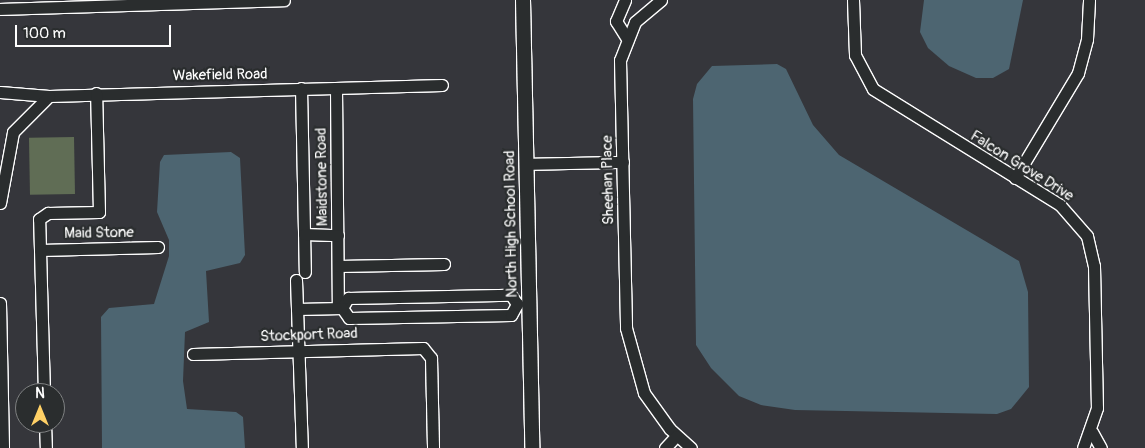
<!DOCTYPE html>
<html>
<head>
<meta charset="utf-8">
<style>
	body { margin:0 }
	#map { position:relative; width:1145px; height:448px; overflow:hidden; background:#35363b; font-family:Pangolin,sans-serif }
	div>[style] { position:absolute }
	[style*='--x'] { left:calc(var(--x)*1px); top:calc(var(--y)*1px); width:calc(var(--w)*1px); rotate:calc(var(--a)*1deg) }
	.green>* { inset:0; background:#606d55; transform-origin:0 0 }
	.water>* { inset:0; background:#4d6571 }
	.roads { filter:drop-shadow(1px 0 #fff) drop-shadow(-1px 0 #fff) drop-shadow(0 1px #fff) drop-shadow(0 -1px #fff) }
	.minor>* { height:11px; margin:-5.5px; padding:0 5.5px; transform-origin:5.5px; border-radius:5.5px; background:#2a2d2e }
	.tertiary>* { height:14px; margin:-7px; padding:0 7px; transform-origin:7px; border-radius:7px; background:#2a2d2e }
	span { translate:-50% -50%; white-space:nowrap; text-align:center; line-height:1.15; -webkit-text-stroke:4.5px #2a2d2e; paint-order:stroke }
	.street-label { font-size:15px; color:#fff }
	.north { position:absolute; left:15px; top:383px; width:50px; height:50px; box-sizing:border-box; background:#2a2d2e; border:1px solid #7f8182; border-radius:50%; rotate:0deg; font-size:14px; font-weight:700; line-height:20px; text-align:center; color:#fff }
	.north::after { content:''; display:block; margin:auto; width:18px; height:22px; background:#ffd166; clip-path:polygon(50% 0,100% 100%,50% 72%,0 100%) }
	.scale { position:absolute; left:15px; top:25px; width:156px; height:22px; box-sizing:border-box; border:2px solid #fff; border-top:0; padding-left:6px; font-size:15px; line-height:18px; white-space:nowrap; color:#fff; -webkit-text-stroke:4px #2a2d2e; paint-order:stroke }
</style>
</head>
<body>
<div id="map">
	<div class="green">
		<i style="left:74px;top:137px;width:57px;height:45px;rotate:89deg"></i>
	</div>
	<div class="water">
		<i style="clip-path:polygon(924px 0,1023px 0,1009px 69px,993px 78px,976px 78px,949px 66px,928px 48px,920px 32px)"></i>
		<i style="clip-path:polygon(777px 64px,786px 69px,813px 125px,839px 155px,1019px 261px,1028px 292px,1029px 387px,1011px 409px,997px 414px,795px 410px,761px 405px,739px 396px,711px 368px,696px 345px,693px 99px,697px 84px,712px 66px)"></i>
		<i style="clip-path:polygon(231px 152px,240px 158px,245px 255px,240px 263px,206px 271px,209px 322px,185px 332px,183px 381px,187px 409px,236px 412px,243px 417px,245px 448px,102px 448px,101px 317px,109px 308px,154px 304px,169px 256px,169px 240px,157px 212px,160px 162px,164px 155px)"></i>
	</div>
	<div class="roads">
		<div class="minor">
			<i style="--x:625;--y:0;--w:23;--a:113"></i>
			<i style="--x:616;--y:21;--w:19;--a:58"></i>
			<i style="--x:661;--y:0;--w:34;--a:140"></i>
			<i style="--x:635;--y:22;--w:41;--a:111.5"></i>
			<i style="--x:620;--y:60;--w:268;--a:88.7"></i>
			<i style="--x:626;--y:328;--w:67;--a:74.5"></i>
			<i style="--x:644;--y:393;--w:44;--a:54.2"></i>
			<i style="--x:670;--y:429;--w:28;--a:42"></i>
			<i style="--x:853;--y:0;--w:55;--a:87.9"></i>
			<i style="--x:855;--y:55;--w:38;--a:62"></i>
			<i style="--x:873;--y:89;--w:220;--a:31.8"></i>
			<i style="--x:1060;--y:205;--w:41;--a:48.9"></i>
			<i style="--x:1087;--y:236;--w:31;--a:77"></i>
			<i style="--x:1094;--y:266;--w:142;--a:88.8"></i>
			<i style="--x:1097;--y:408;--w:42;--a:109.3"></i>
			<i style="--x:0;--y:9;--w:284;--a:-1.8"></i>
			<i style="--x:301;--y:88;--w:184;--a:88.8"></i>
			<i style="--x:336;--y:88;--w:220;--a:89.5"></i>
			<i style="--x:0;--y:92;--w:49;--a:4.7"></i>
			<i style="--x:49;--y:96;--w:393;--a:-1.6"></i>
			<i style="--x:526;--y:164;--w:97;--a:-1.2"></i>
			<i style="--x:1015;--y:178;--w:122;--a:-59"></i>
			<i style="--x:1078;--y:73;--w:35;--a:-75"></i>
			<i style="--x:1087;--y:39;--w:39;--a:-87"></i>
			<i style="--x:0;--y:203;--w:72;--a:-79.6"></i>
			<i style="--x:13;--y:132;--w:51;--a:-45"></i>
			<i style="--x:304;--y:234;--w:34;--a:2"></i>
			<i style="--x:40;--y:250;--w:118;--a:-1.5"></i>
			<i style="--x:338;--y:266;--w:106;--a:-1.1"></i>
			<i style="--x:296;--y:280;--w:168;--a:88"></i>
			<i style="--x:0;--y:303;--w:145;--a:88.8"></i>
			<i style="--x:342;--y:308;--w:12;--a:55"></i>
			<i style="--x:349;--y:318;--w:162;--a:-1.1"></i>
			<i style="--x:511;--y:315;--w:13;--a:-61"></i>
			<i style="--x:342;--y:308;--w:12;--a:-59"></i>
			<i style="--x:348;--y:298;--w:163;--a:-1.1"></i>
			<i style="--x:511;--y:295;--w:11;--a:56"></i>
			<i style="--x:297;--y:309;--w:45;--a:-1.3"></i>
			<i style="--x:193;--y:354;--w:230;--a:-1.5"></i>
			<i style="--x:423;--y:348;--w:13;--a:51"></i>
			<i style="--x:431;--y:358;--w:90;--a:88.7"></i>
			<i style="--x:44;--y:393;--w:174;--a:-91.6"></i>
			<i style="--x:39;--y:219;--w:11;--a:-34"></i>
			<i style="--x:48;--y:213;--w:51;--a:-1.1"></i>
			<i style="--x:99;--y:212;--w:119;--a:-91.4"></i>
			<i style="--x:45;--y:423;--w:25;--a:88"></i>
			<i style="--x:1092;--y:432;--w:18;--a:61"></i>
			<i style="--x:665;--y:448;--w:16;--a:-47"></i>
		</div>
		<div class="tertiary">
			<i style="--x:523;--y:0;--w:448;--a:88.8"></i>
		</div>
	</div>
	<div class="street-label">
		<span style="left:220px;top:75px;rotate:-1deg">Wakefield Road</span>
		<span style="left:1022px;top:166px;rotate:32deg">Falcon Grove Drive</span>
		<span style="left:322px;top:177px;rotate:-91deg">Maidstone Road</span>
		<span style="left:608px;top:180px;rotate:-91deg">Sheehan Place</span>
		<span style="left:511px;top:224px;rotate:-91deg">North High School Road</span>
		<span style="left:99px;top:233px;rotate:-1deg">Maid Stone</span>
		<span style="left:309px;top:335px;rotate:-2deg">Stockport Road</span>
	</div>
	<div class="north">N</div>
	<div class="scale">100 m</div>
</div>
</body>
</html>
